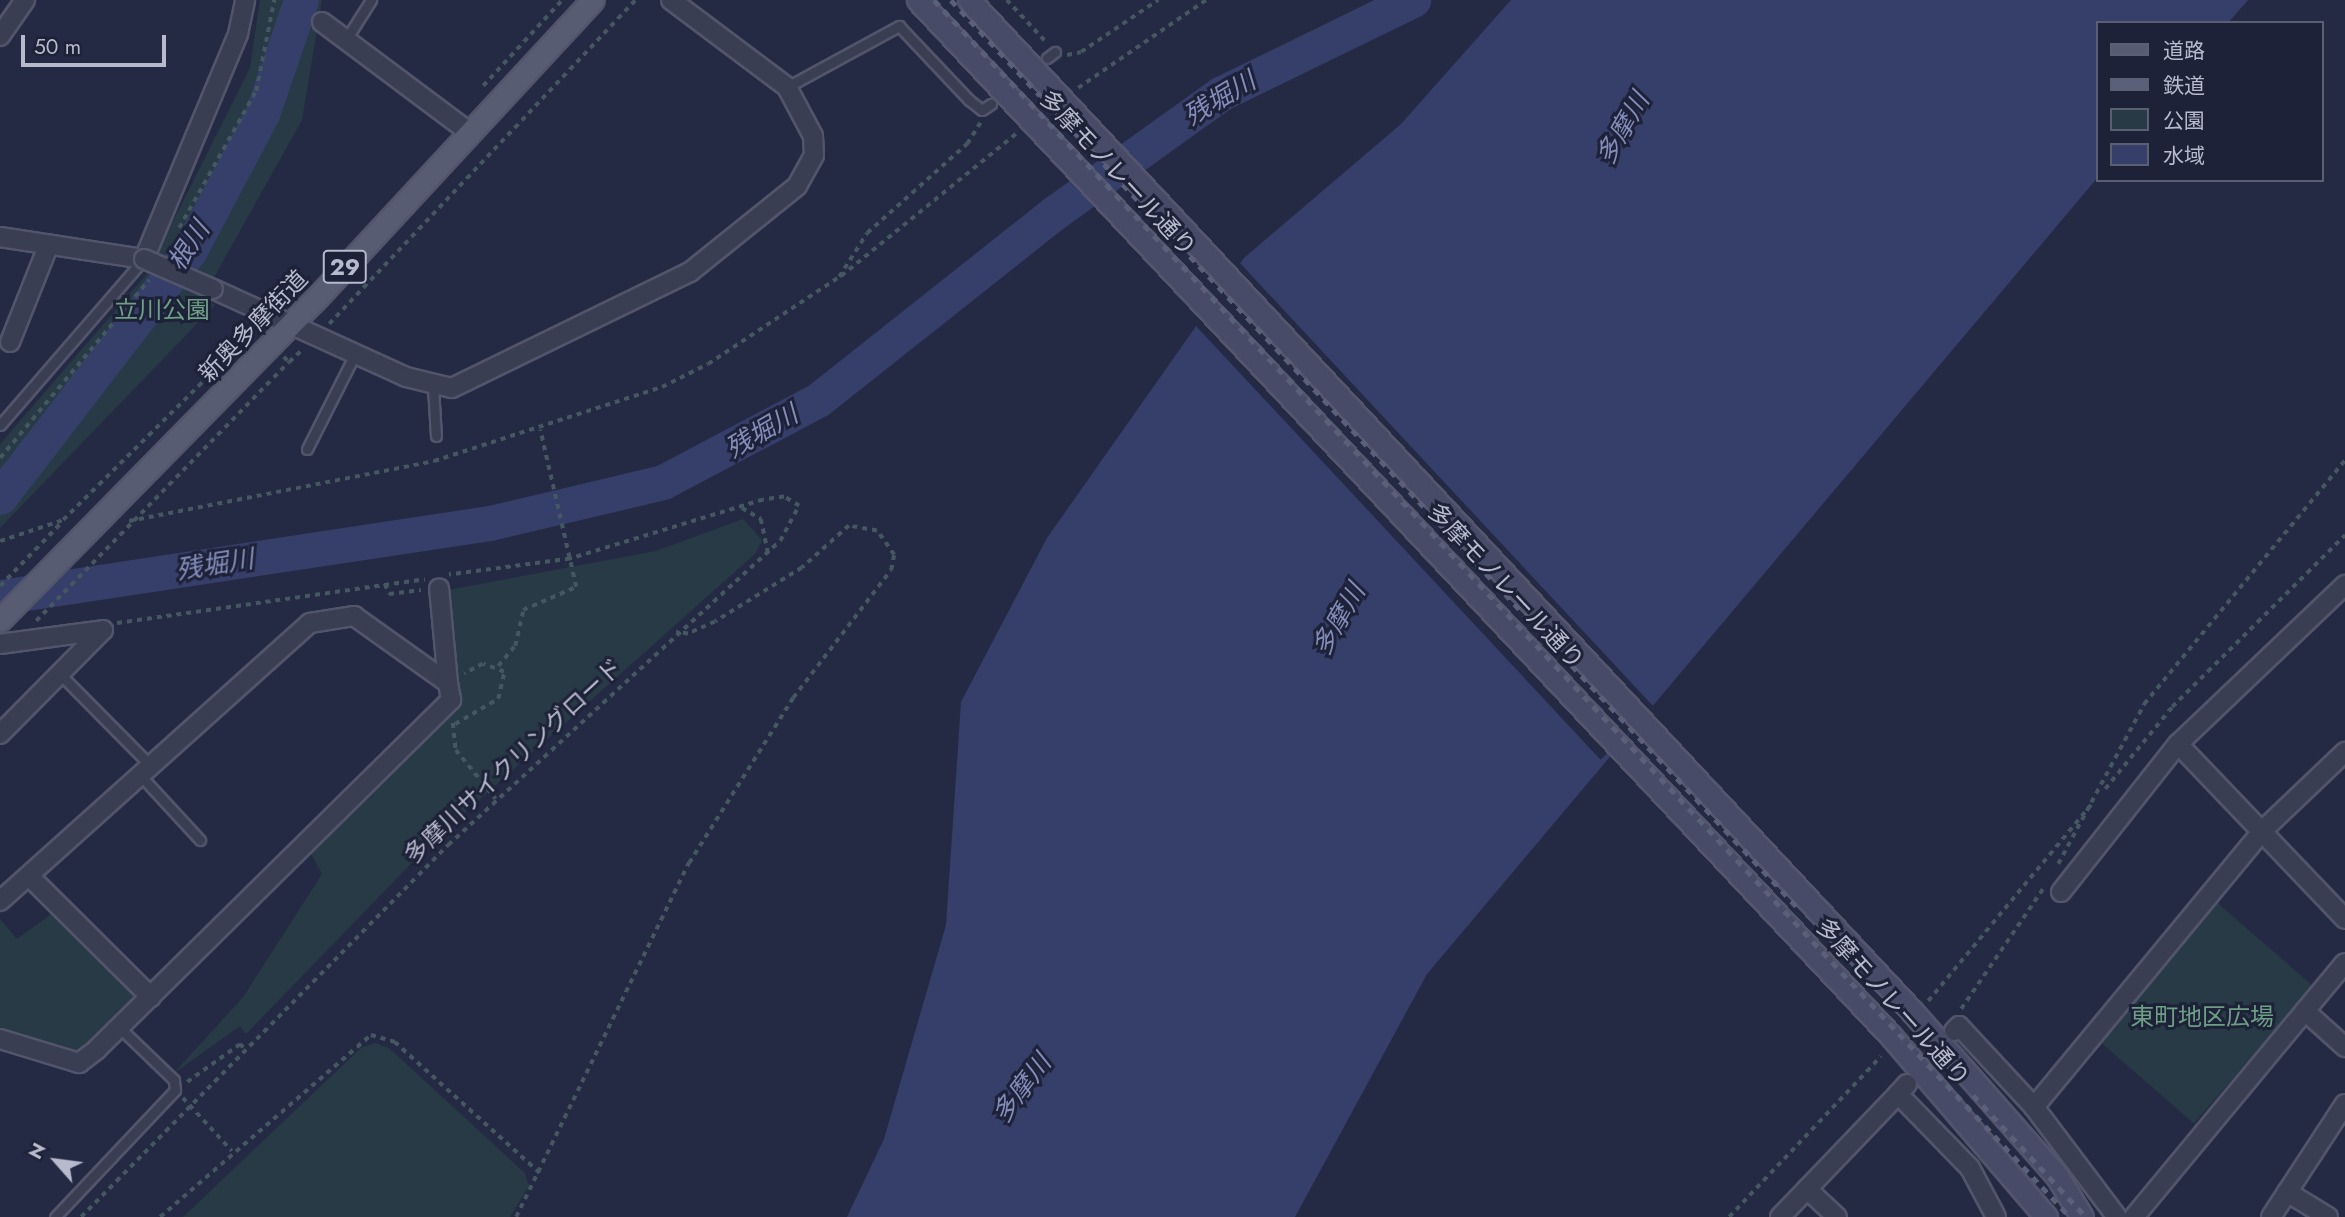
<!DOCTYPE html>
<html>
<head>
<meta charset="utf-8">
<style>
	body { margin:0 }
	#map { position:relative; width:2345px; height:1217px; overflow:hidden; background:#252a44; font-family:Jost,"Noto Sans JP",sans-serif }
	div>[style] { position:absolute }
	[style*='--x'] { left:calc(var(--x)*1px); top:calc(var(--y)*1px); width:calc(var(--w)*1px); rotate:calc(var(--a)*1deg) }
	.green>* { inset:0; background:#273a45; transform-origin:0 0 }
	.water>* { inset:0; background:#363e6a }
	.pier>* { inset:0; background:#252a44; transform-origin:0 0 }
	.river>* { height:35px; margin:-17.5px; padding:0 17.5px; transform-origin:17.5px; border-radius:17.5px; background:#363e6a }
	.minor-tunnel>* { height:18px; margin-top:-9px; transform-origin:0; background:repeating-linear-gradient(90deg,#3b4059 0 18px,transparent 0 27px) }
	.path>* { height:3.5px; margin-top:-1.75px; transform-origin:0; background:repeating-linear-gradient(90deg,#455761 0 5px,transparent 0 10px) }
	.roads { filter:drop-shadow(2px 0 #52556b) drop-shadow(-2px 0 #52556b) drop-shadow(0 2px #52556b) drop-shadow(0 -2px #52556b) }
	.service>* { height:9px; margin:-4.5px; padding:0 4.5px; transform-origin:4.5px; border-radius:4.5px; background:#3a3e53 }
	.minor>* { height:18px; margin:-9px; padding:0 9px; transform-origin:9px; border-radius:9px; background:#3a3e53 }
	.secondary>* { height:21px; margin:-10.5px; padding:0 10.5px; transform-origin:10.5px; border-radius:10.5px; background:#474b67 }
	.primary>* { height:21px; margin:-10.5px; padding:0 10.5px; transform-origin:10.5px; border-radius:10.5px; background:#585c73 }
	.rail>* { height:5px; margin-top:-2.5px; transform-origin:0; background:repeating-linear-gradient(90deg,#5b607a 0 7px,transparent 0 14px) }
	.bridges { filter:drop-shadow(2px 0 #52556b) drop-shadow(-2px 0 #52556b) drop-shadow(0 2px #52556b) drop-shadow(0 -2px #52556b) }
	.minor-bridge>* { height:18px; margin:-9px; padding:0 9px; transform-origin:9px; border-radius:9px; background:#3a3e53 }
	span { translate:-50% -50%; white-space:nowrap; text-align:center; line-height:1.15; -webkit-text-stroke:6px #1e2239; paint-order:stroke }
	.shield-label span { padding:2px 5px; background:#1e2239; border:2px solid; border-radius:5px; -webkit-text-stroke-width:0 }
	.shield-label { font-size:23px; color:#b7bacd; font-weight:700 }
	.street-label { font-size:24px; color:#b7bacd }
	.park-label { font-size:24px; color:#6d9f85 }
	.water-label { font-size:26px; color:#848dba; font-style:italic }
	.legend { position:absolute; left:2096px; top:21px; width:228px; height:161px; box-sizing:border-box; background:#1e2239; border:2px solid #5b5f74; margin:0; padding:9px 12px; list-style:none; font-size:21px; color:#b7bacd }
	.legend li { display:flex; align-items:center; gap:14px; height:35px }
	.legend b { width:35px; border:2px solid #5b5f74 }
	.north { position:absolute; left:21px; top:1126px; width:70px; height:70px; -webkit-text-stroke:5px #1e2239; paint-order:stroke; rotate:298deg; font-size:19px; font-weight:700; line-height:28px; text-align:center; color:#b7bacd }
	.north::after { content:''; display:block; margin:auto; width:24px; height:32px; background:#b7bacd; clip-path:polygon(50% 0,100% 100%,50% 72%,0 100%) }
	.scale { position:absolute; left:21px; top:35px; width:145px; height:32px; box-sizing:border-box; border:4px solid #b7bacd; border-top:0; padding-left:9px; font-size:21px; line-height:24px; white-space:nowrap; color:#b7bacd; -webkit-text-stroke:5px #1e2239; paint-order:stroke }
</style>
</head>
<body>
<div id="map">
	<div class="green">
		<i style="clip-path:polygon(260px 0,322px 0,302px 120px,203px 297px,215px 305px,0 528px,0 444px,146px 275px,250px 68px)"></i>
		<i style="clip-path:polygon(743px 519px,762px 540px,756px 553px,433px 841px,246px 1034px,240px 1026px,174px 1073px,244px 996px,322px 874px,309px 850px,457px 703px,448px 590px,656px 551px)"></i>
		<i style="left:2213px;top:899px;width:133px;height:182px;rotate:41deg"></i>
		<i style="clip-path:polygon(54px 912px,139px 997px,76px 1054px,0 1031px,0 919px,17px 939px)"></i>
		<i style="clip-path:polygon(375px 1043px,389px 1048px,525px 1173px,529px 1186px,510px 1217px,183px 1217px,361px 1048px)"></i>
	</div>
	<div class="water">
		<i style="clip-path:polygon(1511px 0,2248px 0,2228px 23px,2098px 23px,2098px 177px,1427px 974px,1295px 1217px,847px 1217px,884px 1139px,946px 925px,961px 702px,1047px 538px,1244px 258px,1401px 124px)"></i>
	</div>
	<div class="pier">
		<i style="left:1238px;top:261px;width:612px;height:75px;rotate:47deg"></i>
	</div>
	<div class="river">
		<i style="--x:0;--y:497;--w:312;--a:-52.4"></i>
		<i style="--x:190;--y:250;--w:154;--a:-62.1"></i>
		<i style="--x:262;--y:114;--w:120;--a:-71.1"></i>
		<i style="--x:0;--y:597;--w:496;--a:-8.6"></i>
		<i style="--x:490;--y:523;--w:178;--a:-13.3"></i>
		<i style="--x:663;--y:482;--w:175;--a:-27.9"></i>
		<i style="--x:818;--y:400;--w:301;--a:-38.4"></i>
		<i style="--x:1054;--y:213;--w:204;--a:-35.6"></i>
		<i style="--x:1220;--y:94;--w:215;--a:-26"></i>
	</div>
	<div class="minor-tunnel">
		<i style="--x:1912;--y:1079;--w:56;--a:-48.6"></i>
	</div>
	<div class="path">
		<i style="--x:1007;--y:0;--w:57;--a:47.1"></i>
		<i style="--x:1067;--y:55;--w:14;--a:-12"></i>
		<i style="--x:1081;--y:52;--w:93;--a:-34"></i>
		<i style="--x:483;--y:86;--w:117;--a:-47.4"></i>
		<i style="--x:1078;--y:88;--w:155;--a:-34.5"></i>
		<i style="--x:179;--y:228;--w:157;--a:-60.7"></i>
		<i style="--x:256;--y:91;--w:93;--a:-78.8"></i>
		<i style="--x:841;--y:276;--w:227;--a:-39.1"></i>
		<i style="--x:329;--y:324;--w:446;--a:-46.6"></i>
		<i style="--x:284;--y:357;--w:7;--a:45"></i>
		<i style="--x:289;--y:362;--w:19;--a:-43"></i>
		<i style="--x:0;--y:458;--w:232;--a:-50.1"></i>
		<i style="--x:742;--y:508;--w:22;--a:30"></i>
		<i style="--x:761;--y:519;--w:35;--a:78"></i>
		<i style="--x:129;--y:521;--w:311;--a:-11.1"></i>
		<i style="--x:434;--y:461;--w:240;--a:-18"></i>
		<i style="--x:662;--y:387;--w:51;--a:-26.6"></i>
		<i style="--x:708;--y:364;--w:157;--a:-33.6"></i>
		<i style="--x:839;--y:277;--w:52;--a:-57.5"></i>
		<i style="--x:867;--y:233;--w:134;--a:-41.7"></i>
		<i style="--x:967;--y:144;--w:25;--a:-58"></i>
		<i style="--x:0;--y:541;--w:66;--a:-18.4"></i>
		<i style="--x:63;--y:520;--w:252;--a:-44.7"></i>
		<i style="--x:385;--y:584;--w:11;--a:68"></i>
		<i style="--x:389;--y:594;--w:32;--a:-7"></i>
		<i style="--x:0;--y:586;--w:89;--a:-45.9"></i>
		<i style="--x:36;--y:621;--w:362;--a:-45.7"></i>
		<i style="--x:117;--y:623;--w:311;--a:-8.1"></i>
		<i style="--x:498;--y:666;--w:26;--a:-50"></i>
		<i style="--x:515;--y:646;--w:37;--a:-77"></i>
		<i style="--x:523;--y:610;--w:58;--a:-23.5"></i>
		<i style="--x:576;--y:587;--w:161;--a:-102.9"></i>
		<i style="--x:453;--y:723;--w:27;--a:84"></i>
		<i style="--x:456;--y:750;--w:63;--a:50.8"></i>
		<i style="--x:455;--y:724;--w:50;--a:-30.2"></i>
		<i style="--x:498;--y:699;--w:28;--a:-77"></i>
		<i style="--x:504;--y:672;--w:22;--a:-159"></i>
		<i style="--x:483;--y:664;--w:21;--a:152"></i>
		<i style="--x:2105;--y:789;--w:106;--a:-50.7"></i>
		<i style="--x:2172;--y:707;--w:244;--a:-44.8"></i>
		<i style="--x:2058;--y:864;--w:182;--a:-61.7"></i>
		<i style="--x:2144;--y:704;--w:316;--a:-50.5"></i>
		<i style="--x:1928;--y:1001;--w:255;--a:-50.3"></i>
		<i style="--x:1961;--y:1009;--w:145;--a:-55.7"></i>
		<i style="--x:187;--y:1082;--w:65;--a:-35.6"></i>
		<i style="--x:240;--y:1044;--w:6;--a:45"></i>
		<i style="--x:183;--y:1098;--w:72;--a:47.2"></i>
		<i style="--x:81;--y:1217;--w:523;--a:-45.39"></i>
		<i style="--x:448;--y:845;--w:450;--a:-42.5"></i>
		<i style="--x:780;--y:541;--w:40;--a:-62"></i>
		<i style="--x:799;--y:506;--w:17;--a:-149"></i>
		<i style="--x:784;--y:497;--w:21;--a:172"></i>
		<i style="--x:763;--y:500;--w:202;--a:163"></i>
		<i style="--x:570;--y:559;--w:122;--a:172.5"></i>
		<i style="--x:160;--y:1217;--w:279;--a:-40.8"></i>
		<i style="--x:371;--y:1035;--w:25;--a:16"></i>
		<i style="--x:395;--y:1042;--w:197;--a:42.1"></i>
		<i style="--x:516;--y:1217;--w:394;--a:-64"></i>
		<i style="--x:689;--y:863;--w:195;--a:-57.8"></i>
		<i style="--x:793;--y:698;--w:161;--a:-52.6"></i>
		<i style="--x:891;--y:570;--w:15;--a:-79"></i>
		<i style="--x:894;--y:555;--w:29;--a:-125"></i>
		<i style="--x:877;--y:531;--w:28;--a:-170"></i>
		<i style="--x:849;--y:526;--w:63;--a:138.2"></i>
		<i style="--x:802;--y:568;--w:102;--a:148.2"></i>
		<i style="--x:715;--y:622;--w:30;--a:156"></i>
		<i style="--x:688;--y:634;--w:12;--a:-171"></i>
		<i style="--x:1729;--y:1217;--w:221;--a:-46.6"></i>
	</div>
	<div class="roads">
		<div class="service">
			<i style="--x:345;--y:41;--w:49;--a:-57.6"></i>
			<i style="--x:1047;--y:58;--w:10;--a:-37"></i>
			<i style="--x:787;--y:87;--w:128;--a:-28.6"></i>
			<i style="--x:899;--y:26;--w:102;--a:46.6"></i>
			<i style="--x:969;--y:100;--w:16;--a:38"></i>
			<i style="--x:982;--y:110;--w:11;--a:-34"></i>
			<i style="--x:433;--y:387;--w:49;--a:86.5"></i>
			<i style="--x:0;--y:425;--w:218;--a:-49.1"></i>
			<i style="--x:307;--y:449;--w:109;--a:-63.2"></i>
			<i style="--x:62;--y:676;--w:127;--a:45.3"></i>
			<i style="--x:141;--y:776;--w:87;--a:47.3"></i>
			<i style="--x:55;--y:1217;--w:175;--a:-46.6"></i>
			<i style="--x:175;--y:1090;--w:10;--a:-96"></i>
			<i style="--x:174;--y:1080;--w:75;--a:-136.1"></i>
		</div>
		<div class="minor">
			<i style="--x:322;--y:22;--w:184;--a:36.8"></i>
			<i style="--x:0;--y:36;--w:44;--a:-55.2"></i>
			<i style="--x:0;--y:237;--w:146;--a:8.7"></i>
			<i style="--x:144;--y:259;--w:244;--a:-67.3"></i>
			<i style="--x:238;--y:34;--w:35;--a:-78"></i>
			<i style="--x:213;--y:289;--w:212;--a:24.5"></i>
			<i style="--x:406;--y:377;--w:47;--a:13.4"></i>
			<i style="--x:452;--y:388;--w:265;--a:-26"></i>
			<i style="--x:690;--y:272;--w:137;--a:-38.8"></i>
			<i style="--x:797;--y:186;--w:35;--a:-61"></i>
			<i style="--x:814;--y:155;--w:19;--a:-93"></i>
			<i style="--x:813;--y:136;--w:55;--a:-118"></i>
			<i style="--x:787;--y:87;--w:145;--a:-143.1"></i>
			<i style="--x:10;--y:342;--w:105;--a:-68.3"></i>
			<i style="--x:0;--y:644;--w:104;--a:-7.7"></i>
			<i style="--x:0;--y:734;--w:146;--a:-45.3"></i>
			<i style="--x:2178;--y:744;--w:242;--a:46.3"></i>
			<i style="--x:31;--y:878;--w:169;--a:44.8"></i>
			<i style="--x:2061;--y:892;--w:189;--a:-51.7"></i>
			<i style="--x:2178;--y:744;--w:231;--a:-43.6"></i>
			<i style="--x:0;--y:901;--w:416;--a:-41.9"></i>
			<i style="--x:310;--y:623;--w:45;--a:-9"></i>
			<i style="--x:354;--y:616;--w:115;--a:35.5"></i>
			<i style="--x:448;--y:683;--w:95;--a:-95.4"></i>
			<i style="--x:2305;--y:1011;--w:54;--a:42"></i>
			<i style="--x:1954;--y:1031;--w:7;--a:-45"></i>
			<i style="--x:1959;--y:1026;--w:110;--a:47.2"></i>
			<i style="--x:2034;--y:1107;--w:138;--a:53"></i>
			<i style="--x:0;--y:1039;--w:83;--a:16.9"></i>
			<i style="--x:79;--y:1063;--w:21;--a:-37"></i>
			<i style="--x:96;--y:1050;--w:499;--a:-44.6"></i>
			<i style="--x:451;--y:700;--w:17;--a:-100"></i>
			<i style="--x:1907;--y:1084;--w:13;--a:132"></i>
			<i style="--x:1898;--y:1094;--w:103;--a:45.8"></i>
			<i style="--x:1970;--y:1168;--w:55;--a:62"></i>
			<i style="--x:2034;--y:1107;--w:358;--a:-50.4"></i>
			<i style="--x:2262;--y:831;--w:115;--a:-43.6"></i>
			<i style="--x:1807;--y:1189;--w:132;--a:-46.2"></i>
			<i style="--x:2287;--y:1192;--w:48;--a:31.4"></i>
			<i style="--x:1780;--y:1217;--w:39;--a:-46"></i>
			<i style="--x:1807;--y:1189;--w:41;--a:43"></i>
			<i style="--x:2134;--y:1217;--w:330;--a:-50.3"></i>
			<i style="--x:2271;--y:1217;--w:135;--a:-56.8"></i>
		</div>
		<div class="secondary">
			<i style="--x:918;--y:0;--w:1420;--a:46.8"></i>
			<i style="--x:1890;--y:1035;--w:240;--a:49.4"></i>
			<i style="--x:969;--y:0;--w:1381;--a:47"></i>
			<i style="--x:1911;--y:1010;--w:221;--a:48.7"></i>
			<i style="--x:2057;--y:1176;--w:48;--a:58.6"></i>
		</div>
		<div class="primary">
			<i style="--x:0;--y:620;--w:448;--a:-45.5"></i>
			<i style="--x:314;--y:301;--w:410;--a:-47.2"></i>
		</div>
	</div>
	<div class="rail">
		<i style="--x:934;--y:0;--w:1665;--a:46.97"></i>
		<i style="--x:951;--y:0;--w:1242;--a:46.99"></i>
		<i style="--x:1973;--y:1095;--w:166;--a:47.2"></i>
	</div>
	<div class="bridges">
		<div class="minor-bridge">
			<i style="--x:144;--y:259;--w:75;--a:23.5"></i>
		</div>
	</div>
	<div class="shield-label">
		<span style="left:345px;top:267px">29</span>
	</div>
	<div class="street-label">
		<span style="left:1118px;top:173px;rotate:47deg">多摩モノレール通り</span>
		<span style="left:253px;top:326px;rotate:-46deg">新奥多摩街道</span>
		<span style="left:1506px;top:586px;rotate:47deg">多摩モノレール通り</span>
		<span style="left:513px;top:761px;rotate:-43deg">多摩川サイクリングロード</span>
		<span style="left:1893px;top:1002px;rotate:48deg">多摩モノレール通り</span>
	</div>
	<div class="park-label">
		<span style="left:162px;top:310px">立川公園</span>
		<span style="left:2202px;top:1017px">東町地区広場</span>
	</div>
	<div class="water-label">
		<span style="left:1220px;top:99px;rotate:-31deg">残堀川</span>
		<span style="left:1623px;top:129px;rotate:-60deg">多摩川</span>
		<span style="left:189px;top:246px;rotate:-57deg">根川</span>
		<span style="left:762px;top:432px;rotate:-30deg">残堀川</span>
		<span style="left:215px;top:565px;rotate:-9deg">残堀川</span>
		<span style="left:1339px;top:620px;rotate:-60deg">多摩川</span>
		<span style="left:1022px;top:1089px;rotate:-53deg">多摩川</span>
	</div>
	<ul class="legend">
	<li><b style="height:9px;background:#585c73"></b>道路</li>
	<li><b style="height:9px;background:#5b607a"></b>鉄道</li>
	<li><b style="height:19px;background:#273a45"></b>公園</li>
	<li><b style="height:19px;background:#363e6a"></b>水域</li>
	</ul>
	<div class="north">N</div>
	<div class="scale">50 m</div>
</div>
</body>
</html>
